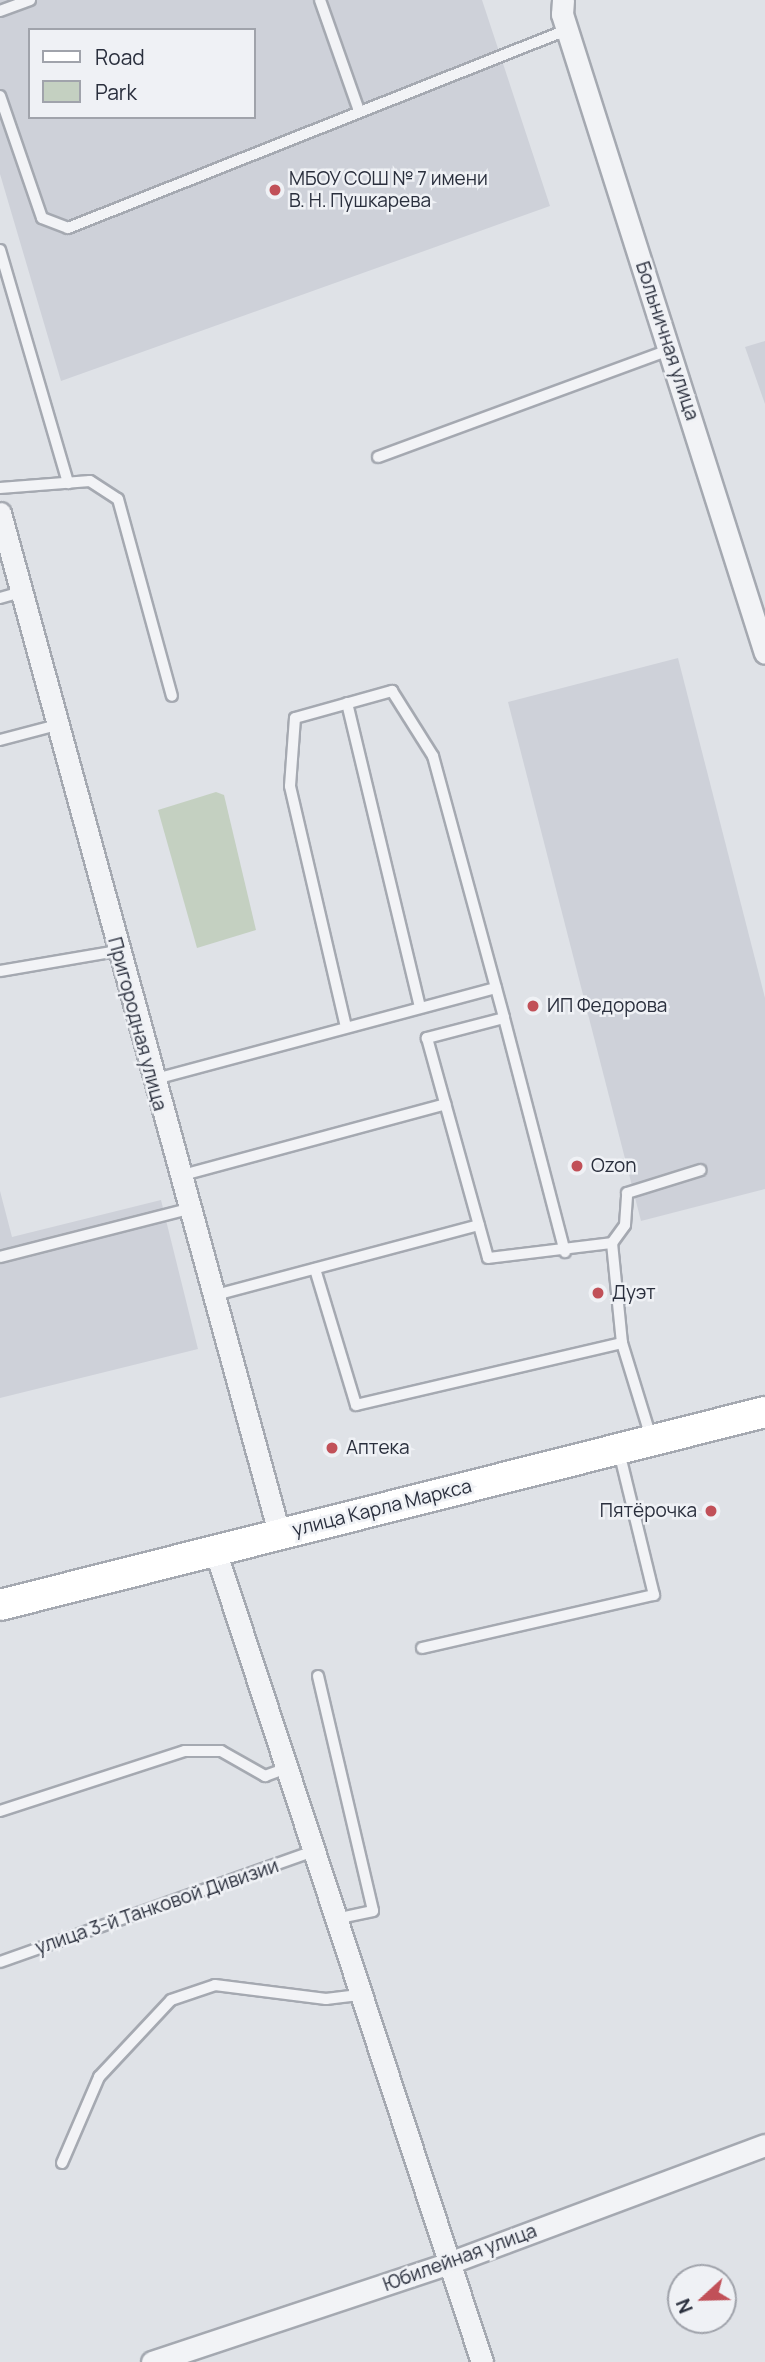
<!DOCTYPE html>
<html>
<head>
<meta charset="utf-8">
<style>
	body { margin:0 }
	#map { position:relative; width:765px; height:2362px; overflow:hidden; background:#dfe2e7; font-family:Manrope,sans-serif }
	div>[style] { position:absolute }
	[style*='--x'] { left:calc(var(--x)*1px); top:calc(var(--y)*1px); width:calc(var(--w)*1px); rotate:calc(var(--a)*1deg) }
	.built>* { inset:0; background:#ced1d9 }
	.green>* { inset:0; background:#c4d0c1 }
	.roads { filter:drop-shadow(2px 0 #a5a9b1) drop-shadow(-2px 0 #a5a9b1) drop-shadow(0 2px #a5a9b1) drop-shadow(0 -2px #a5a9b1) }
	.service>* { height:10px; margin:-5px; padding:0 5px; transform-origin:5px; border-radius:5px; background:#f2f3f6 }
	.minor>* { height:21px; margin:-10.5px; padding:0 10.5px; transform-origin:10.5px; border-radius:10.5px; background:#f2f3f6 }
	.secondary>* { height:30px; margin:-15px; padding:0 15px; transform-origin:15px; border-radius:15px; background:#fff }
	.dots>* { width:19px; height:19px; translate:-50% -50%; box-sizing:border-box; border:4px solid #eff1f5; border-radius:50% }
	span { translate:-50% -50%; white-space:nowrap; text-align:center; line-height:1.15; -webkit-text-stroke:5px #eff1f5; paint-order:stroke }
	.poi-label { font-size:19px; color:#2a2f3d }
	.left { translate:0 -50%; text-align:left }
	.right { translate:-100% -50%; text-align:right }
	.street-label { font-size:19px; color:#2a2f3d }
	.legend { position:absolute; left:28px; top:28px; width:228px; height:91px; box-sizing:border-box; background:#eff1f5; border:2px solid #a0a3ab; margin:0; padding:9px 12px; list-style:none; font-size:21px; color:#2a2f3d }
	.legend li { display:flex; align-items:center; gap:14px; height:35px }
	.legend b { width:35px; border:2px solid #a0a3ab }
	.north { position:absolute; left:667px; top:2264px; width:70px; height:70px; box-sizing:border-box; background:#eff1f5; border:2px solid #a0a3ab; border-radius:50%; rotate:248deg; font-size:19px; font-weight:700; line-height:28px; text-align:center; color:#2a2f3d }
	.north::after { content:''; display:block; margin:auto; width:24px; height:32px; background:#c15058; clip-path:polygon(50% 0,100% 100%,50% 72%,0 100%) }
</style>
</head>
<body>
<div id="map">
	<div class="built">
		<i style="clip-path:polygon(evenodd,0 0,482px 0,550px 206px,61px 381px,0 174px,0 0,30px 30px,254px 30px,254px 117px,30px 117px,30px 30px)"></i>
		<i style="clip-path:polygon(765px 341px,765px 404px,745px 347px)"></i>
		<i style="clip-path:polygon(678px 658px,765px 998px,765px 1189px,641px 1221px,508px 702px)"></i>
		<i style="clip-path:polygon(0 1191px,12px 1237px,161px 1200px,198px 1349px,0 1398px)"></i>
	</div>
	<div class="green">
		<i style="clip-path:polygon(216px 792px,224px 795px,256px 930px,197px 948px,158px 810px)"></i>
	</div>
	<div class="roads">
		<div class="service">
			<i style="--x:320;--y:0;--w:118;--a:70.6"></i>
			<i style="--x:0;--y:11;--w:32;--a:-20"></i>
			<i style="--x:0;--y:96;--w:129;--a:71"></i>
			<i style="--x:42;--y:218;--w:28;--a:21"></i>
			<i style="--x:68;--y:228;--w:539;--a:-21.66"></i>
			<i style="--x:0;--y:250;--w:243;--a:73.7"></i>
			<i style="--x:378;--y:457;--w:310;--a:-20.2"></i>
			<i style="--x:0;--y:488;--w:90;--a:-4.4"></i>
			<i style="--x:90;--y:481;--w:33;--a:33"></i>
			<i style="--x:118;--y:499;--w:204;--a:74.7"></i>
			<i style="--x:0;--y:598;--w:22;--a:-16"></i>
			<i style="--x:347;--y:703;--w:313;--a:76.5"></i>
			<i style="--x:0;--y:740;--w:59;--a:-14.7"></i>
			<i style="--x:0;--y:971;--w:119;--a:-9.7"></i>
			<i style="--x:504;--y:1018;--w:242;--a:75.4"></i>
			<i style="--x:346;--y:1027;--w:247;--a:-103.1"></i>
			<i style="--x:290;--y:786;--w:68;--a:-85.8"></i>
			<i style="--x:295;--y:718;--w:101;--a:-15.6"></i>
			<i style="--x:392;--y:691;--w:77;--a:57.8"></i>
			<i style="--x:433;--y:756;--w:271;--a:74.8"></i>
			<i style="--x:504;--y:1018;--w:80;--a:165.4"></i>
			<i style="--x:427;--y:1038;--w:228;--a:74.5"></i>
			<i style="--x:488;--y:1258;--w:125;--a:-6.9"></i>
			<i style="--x:612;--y:1243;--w:100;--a:84.3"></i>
			<i style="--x:622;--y:1343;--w:98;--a:72.9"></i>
			<i style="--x:152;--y:1080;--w:356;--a:-15"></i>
			<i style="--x:179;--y:1176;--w:276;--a:-15.1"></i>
			<i style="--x:612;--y:1243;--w:22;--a:-54"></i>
			<i style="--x:625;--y:1225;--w:32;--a:-86"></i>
			<i style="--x:627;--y:1193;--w:77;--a:-17.3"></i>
			<i style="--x:0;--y:1257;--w:194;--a:-14.3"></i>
			<i style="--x:315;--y:1269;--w:142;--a:73.2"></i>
			<i style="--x:356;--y:1405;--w:273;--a:-13.1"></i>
			<i style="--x:212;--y:1296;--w:276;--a:-14.9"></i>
			<i style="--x:422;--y:1648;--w:238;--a:-12.9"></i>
			<i style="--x:654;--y:1595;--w:148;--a:-103.7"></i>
			<i style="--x:318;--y:1676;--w:241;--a:76.8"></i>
			<i style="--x:373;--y:1911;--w:38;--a:168"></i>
			<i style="--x:0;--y:1811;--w:194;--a:-18"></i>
			<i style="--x:185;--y:1751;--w:36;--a:0"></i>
			<i style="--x:221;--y:1751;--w:51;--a:29.6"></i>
			<i style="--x:265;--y:1776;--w:23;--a:-20"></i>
			<i style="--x:0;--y:1962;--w:333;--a:-19.5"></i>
			<i style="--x:62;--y:2163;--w:94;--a:-66.7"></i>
			<i style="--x:99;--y:2077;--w:105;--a:-46.9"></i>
			<i style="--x:171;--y:2000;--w:46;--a:-18.8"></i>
			<i style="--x:215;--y:1985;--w:112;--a:7.2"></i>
			<i style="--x:326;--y:1999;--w:35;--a:-7"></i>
		</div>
		<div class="minor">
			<i style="--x:563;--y:0;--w:14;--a:94"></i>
			<i style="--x:562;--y:14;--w:670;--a:72.38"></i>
			<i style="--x:0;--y:513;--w:1057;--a:74.7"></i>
			<i style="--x:215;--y:1550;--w:855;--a:71.8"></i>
			<i style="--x:152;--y:2362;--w:313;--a:-18.4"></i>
			<i style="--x:449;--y:2263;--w:337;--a:-20.5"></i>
		</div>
		<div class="secondary">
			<i style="--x:0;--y:1605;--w:789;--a:-14.16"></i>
		</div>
	</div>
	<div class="dots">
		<i style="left:275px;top:190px;background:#c15058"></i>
		<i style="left:533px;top:1006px;background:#c15058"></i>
		<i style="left:577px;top:1166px;background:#c15058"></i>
		<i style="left:598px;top:1293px;background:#c15058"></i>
		<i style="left:332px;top:1448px;background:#c15058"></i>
		<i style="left:711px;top:1511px;background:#c15058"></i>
	</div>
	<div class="poi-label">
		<span class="left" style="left:289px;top:190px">МБОУ СОШ № 7 имени<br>В. Н. Пушкарева</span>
		<span class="left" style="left:547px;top:1006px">ИП Федорова</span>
		<span class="left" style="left:591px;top:1166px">Ozon</span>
		<span class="left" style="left:612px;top:1293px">Дуэт</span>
		<span class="left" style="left:346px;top:1448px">Аптека</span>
		<span class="right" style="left:697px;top:1511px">Пятёрочка</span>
	</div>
	<div class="street-label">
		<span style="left:667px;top:341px;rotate:72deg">Больничная улица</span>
		<span style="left:137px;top:1024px;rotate:75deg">Пригородная улица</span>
		<span style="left:382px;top:1508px;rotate:-14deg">улица Карла Маркса</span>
		<span style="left:157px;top:1907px;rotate:-19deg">улица 3-й Танковой Дивизии</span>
		<span style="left:460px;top:2258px;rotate:-20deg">Юбилейная улица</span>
	</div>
	<ul class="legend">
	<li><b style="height:9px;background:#fff"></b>Road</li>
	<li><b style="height:19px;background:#c4d0c1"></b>Park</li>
	</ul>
	<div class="north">N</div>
</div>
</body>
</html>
